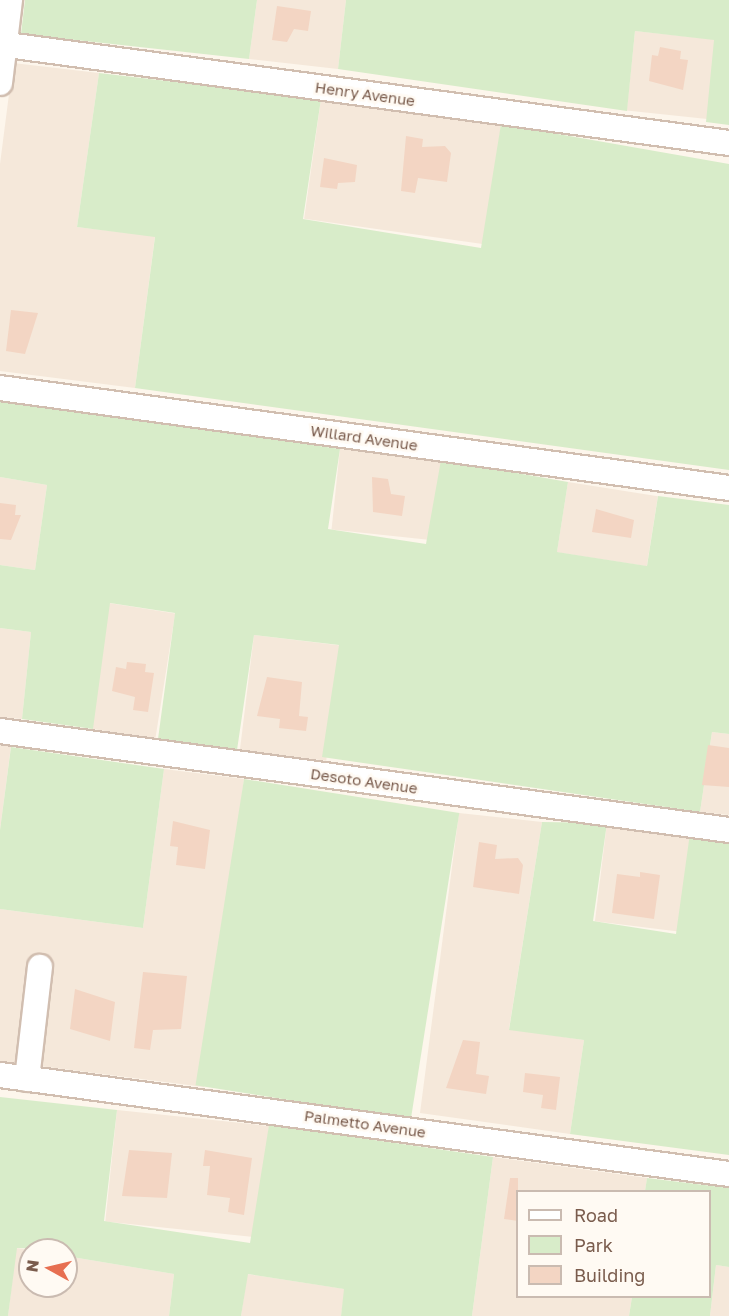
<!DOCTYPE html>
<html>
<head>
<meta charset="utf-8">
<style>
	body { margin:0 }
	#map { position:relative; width:729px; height:1316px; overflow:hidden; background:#fdf6ec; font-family:"Golos Text",sans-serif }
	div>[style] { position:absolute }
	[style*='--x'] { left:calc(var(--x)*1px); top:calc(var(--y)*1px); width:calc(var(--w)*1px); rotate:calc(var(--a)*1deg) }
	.residential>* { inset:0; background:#f5e8da; transform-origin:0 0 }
	.green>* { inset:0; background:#d8ecc9; transform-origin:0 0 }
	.building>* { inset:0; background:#f3d5c3 }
	.roads { filter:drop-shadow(2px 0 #d1beb0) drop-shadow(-2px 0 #d1beb0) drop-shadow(0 2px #d1beb0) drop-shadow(0 -2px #d1beb0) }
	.minor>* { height:24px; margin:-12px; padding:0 12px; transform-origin:12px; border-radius:12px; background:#fff }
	span { translate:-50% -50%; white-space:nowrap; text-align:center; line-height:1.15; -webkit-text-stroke:5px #fffaf3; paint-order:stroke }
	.street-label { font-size:15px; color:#7a5c4d }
	.legend { position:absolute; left:516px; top:1190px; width:195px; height:108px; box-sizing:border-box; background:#fffaf3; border:2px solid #cabbb1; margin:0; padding:8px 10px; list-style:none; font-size:18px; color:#7a5c4d }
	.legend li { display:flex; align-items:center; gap:12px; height:30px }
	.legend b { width:30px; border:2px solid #cabbb1 }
	.north { position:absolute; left:18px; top:1238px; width:60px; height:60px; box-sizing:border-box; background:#fffaf3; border:2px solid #cabbb1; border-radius:50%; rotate:278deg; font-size:16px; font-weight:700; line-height:24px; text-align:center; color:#7a5c4d }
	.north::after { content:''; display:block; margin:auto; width:21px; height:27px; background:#e76f51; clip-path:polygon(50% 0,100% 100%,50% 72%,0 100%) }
</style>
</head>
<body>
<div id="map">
	<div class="residential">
		<i style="clip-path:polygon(257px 0,346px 0,338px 69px,249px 59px)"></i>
		<i style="left:635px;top:31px;width:81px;height:80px;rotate:6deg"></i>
		<i style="clip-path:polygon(13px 63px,99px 73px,77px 227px,155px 236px,135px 388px,0 371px,0 164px)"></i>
		<i style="left:321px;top:99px;width:182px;height:121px;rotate:8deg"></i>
		<i style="left:340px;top:449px;width:102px;height:81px;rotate:6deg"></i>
		<i style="clip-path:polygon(0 477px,47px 485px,35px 570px,0 565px)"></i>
		<i style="left:568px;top:482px;width:91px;height:71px;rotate:9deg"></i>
		<i style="left:109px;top:603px;width:67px;height:127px;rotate:9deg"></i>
		<i style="clip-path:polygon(0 628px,31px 632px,22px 719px,0 717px)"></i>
		<i style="left:254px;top:635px;width:87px;height:116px;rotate:7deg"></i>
		<i style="clip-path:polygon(712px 732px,729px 734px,729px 815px,700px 812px)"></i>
		<i style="clip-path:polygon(0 745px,11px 746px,0 830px)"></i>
		<i style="clip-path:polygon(164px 769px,244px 779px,204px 1087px,0 1061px,0 909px,143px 928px)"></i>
		<i style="clip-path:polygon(459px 813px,542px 822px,509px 1029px,584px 1040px,570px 1134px,420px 1113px)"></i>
		<i style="left:607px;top:823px;width:84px;height:99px;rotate:7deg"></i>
		<i style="left:117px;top:1110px;width:153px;height:112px;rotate:6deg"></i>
		<i style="clip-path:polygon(493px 1157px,647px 1178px,645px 1191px,518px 1192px,518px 1296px,632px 1297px,629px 1316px,472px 1316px)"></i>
		<i style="clip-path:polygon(16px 1248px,30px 1250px,30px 1286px,66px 1286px,66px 1256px,174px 1274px,169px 1316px,8px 1316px)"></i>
		<i style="clip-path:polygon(716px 1265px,729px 1267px,729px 1316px,710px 1316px)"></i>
		<i style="clip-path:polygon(247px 1274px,345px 1289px,341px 1316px,241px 1316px)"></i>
	</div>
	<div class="green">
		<i style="clip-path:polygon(25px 0,257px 0,249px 59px,21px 34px)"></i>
		<i style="clip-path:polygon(346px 0,729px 0,729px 125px,706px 122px,714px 40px,635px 31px,627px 111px,338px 69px)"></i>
		<i style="clip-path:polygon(99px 73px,321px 99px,303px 219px,481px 248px,501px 124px,729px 164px,729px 470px,135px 388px,155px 237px,77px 227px)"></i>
		<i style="clip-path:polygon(0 400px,340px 449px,328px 529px,426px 544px,441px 460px,568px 482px,557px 552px,647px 566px,658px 496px,729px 505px,729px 734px,712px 732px,700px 812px,322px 757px,339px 645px,254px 635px,237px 750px,158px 739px,175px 613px,110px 603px,93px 729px,22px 719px,31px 632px,0 628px,0 565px,35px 570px,47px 485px,0 477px)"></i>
		<i style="clip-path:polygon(11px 747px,164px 769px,143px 928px,0 909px,0 830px)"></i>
		<i style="left:244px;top:779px;width:218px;height:310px;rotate:9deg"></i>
		<i style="clip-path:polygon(542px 822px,607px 823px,593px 921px,676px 934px,690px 833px,729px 839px,729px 1155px,570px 1134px,584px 1040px,509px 1030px)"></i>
		<i style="clip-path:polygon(0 1097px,117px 1110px,104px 1221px,250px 1243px,269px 1125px,493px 1157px,472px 1316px,341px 1316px,344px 1289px,248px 1274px,241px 1316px,169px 1316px,174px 1274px,66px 1256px,66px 1250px,17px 1248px,8px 1316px,0 1316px)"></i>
		<i style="clip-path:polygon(647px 1178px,729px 1188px,729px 1267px,716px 1265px,710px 1316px,629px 1316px,632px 1297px,710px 1296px,710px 1192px,645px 1191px)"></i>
	</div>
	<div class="building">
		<i style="clip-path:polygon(277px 6px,311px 11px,308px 31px,294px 29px,287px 42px,272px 40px)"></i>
		<i style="clip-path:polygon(660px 47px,681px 51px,680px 59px,688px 60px,683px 90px,649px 81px,652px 55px,658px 56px)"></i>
		<i style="clip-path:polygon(406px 136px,423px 139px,422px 147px,445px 146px,451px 153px,447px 182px,418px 178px,415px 193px,401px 191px)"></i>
		<i style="clip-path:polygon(324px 158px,357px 165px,355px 182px,338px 183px,337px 189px,320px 187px)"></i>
		<i style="clip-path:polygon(11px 310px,38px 313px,25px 354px,6px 351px)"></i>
		<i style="clip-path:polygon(372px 477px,388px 479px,391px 494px,405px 496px,402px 516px,373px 512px)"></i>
		<i style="clip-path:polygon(0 503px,16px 505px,15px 515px,21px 515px,11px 540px,0 539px)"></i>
		<i style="clip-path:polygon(596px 509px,634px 520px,631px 538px,592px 532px)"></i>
		<i style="clip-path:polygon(127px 662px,146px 664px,145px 672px,154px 673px,148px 712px,133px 710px,135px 697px,112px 691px,116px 667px,126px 669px)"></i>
		<i style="clip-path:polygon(267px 677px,302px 682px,299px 716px,308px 717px,306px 731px,279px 728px,280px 719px,257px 716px)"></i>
		<i style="clip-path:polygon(708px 745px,729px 748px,729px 787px,702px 785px)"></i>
		<i style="clip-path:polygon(173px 821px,210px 830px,205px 869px,176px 865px,178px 847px,170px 846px)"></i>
		<i style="clip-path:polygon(479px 842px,497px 845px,495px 859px,518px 858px,523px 865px,519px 894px,473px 887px)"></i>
		<i style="clip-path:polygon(640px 872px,660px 875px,654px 919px,612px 913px,617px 874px,640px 877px)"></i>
		<i style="clip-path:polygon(143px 972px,187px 976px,181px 1029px,153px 1030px,150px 1050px,134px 1048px)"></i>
		<i style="clip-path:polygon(75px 989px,115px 1002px,110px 1041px,70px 1029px)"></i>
		<i style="clip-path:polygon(463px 1040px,480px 1042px,476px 1074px,489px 1076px,486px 1094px,446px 1088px)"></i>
		<i style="clip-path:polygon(525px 1073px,560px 1077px,556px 1110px,541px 1108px,543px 1095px,523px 1092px)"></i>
		<i style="clip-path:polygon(129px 1150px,172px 1153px,167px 1198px,122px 1196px)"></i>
		<i style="clip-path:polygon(205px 1150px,252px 1158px,244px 1215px,228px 1212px,230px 1198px,207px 1195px,210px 1166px,203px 1166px)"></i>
		<i style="clip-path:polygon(510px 1178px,518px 1178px,518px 1221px,504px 1219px)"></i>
	</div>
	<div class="roads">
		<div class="minor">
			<i style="--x:0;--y:44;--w:736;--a:7.73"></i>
			<i style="--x:0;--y:83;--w:84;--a:-83.1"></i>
			<i style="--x:0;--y:388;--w:736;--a:7.81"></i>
			<i style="--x:0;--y:731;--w:736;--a:7.73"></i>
			<i style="--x:0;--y:1075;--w:736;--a:7.73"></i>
			<i style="--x:27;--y:1079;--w:113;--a:-83.4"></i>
		</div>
	</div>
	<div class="street-label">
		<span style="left:365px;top:94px;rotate:8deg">Henry Avenue</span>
		<span style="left:364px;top:438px;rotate:8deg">Willard Avenue</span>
		<span style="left:364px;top:781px;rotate:8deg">Desoto Avenue</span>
		<span style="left:365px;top:1124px;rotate:8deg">Palmetto Avenue</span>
	</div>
	<ul class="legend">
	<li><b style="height:8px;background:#fff"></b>Road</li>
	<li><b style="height:16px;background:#d8ecc9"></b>Park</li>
	<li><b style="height:16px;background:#f3d5c3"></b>Building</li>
	</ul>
	<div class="north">N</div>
</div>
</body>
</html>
